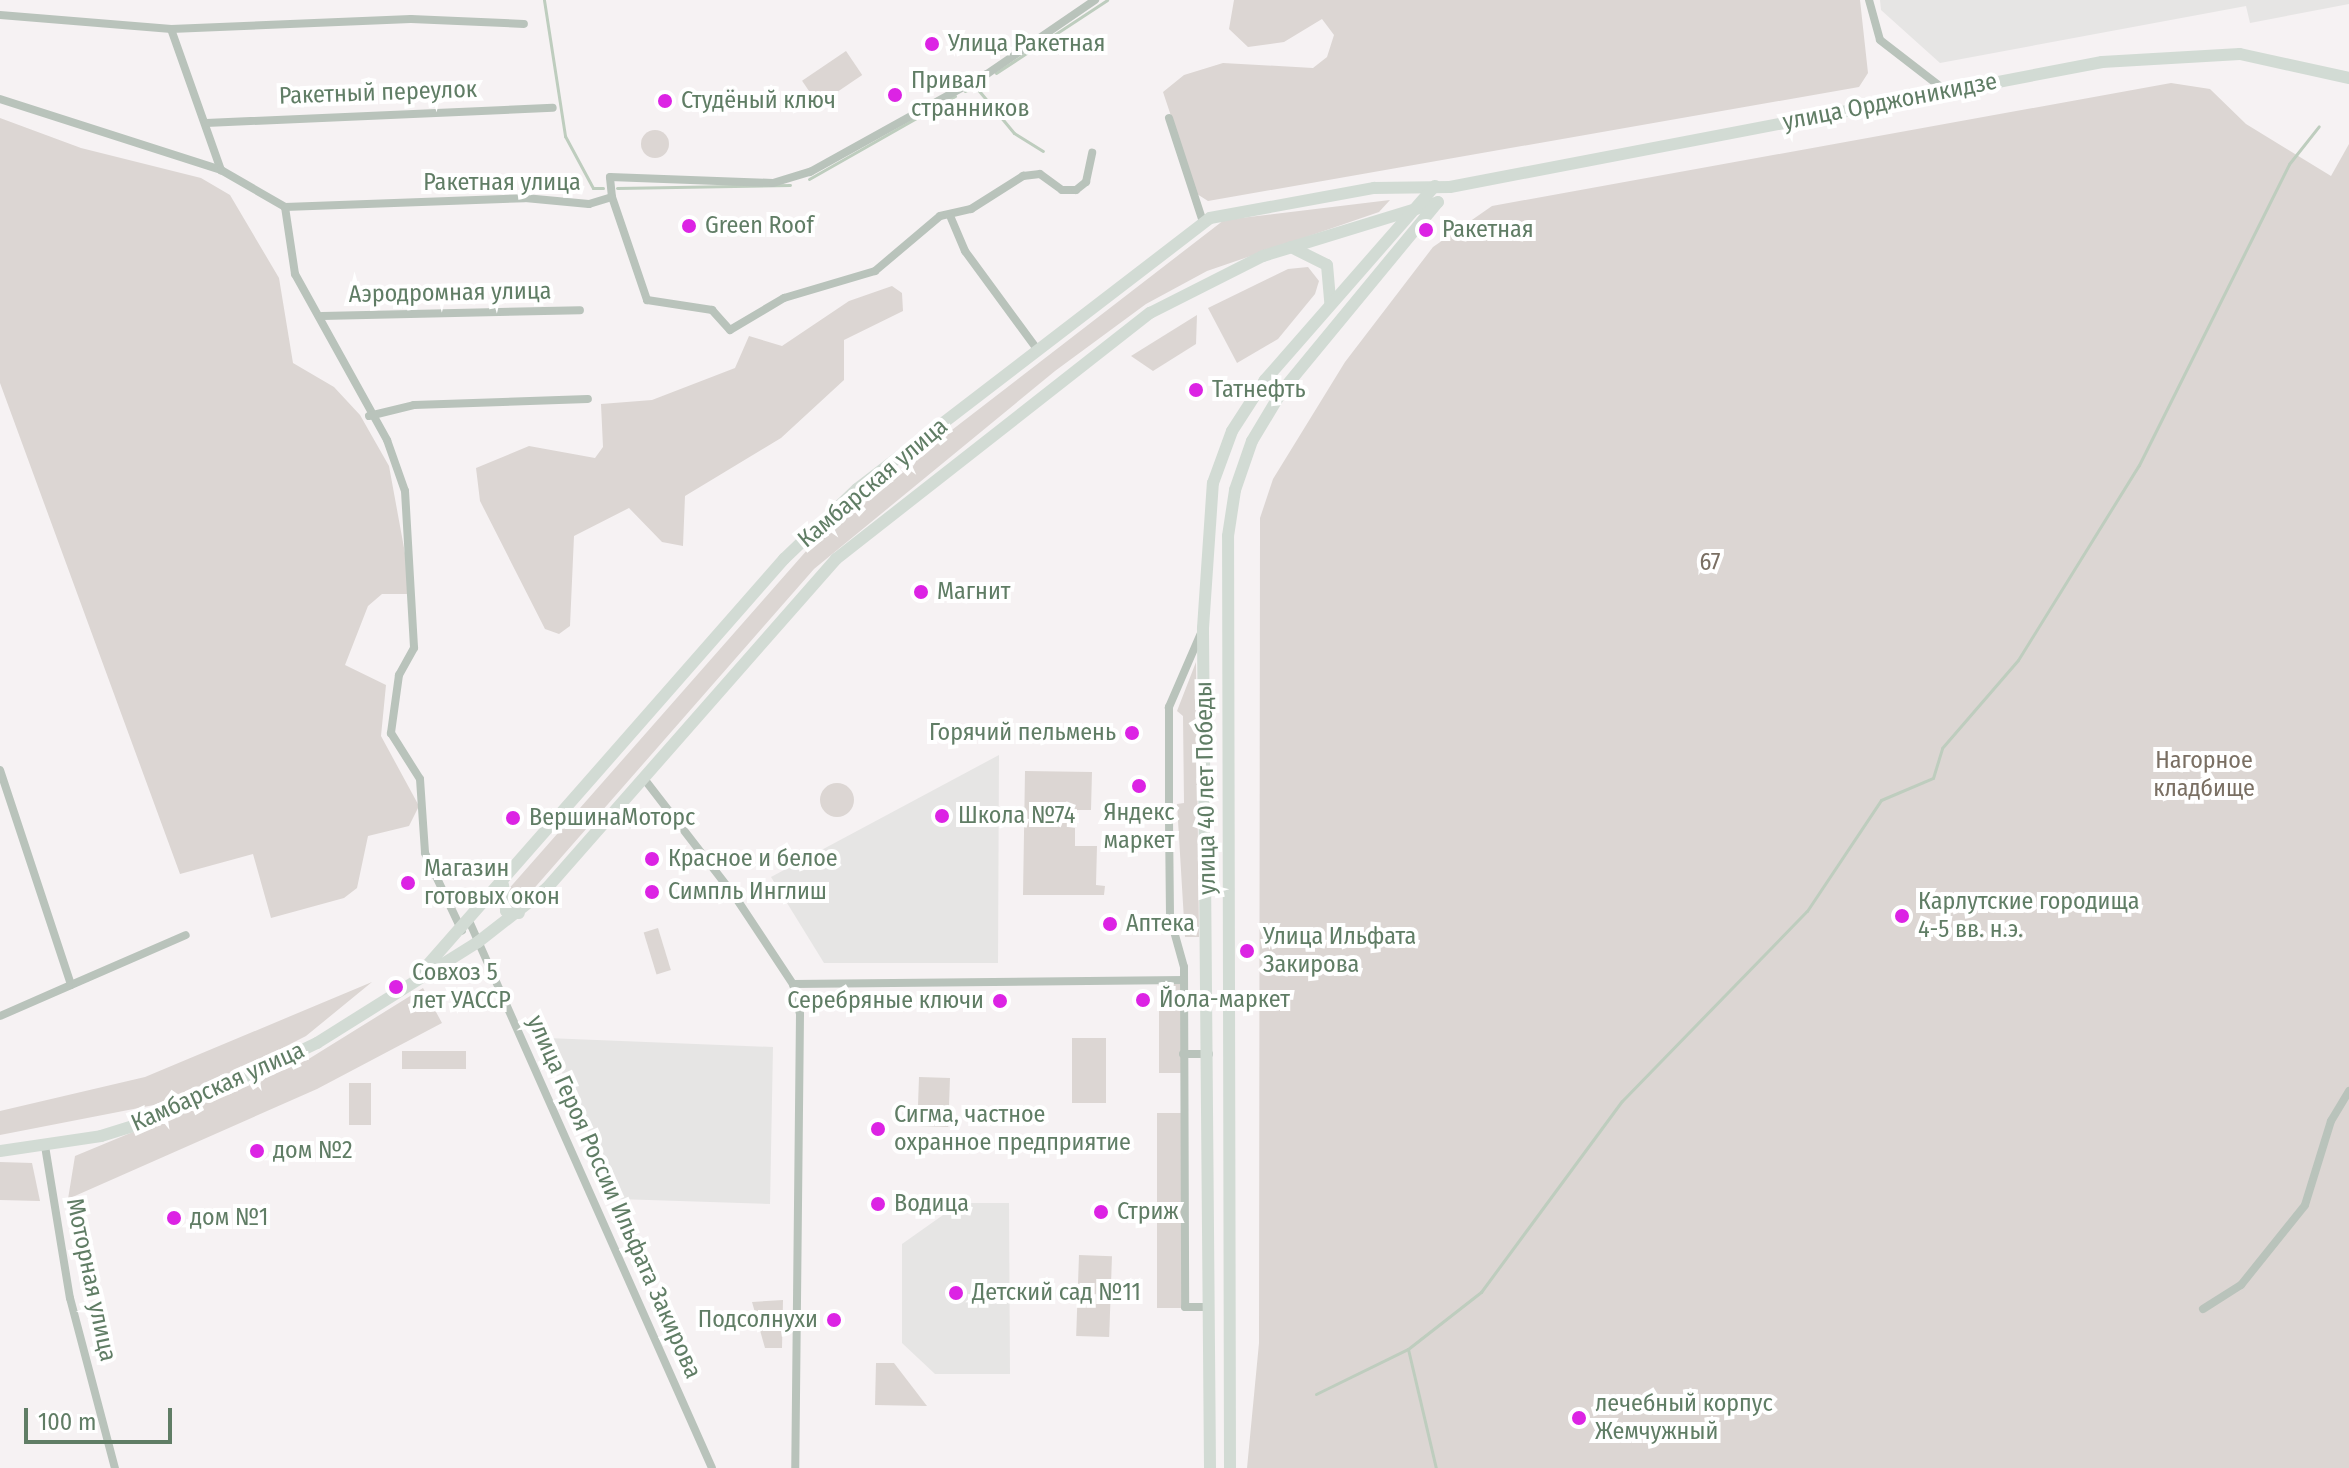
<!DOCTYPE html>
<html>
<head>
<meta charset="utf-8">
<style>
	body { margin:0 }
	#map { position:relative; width:2349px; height:1468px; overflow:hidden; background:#f6f2f3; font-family:"Fira Sans Condensed",sans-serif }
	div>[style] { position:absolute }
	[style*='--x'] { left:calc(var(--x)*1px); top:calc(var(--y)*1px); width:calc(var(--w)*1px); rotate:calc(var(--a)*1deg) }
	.built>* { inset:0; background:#e6e5e4 }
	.green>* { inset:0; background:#dcd6d3; transform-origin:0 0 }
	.round { border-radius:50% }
	.stream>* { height:3px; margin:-1.5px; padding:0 1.5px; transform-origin:1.5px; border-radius:1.5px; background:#becdbe }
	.street>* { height:8px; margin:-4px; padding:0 4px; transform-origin:4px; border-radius:4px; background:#b9c3bb }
	.primary>* { height:12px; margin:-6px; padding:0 6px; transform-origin:6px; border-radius:6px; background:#d2dbd4 }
	.dots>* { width:22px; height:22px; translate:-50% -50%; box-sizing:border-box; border:4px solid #fff; border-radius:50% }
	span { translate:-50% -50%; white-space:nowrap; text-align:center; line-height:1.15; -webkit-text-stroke:8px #fff; paint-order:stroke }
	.poi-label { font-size:24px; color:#607d65 }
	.left { translate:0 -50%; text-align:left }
	.right { translate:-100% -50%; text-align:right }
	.street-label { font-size:24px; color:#607d65 }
	.park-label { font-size:24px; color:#7a6f63 }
	.scale { position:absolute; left:24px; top:1408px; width:148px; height:36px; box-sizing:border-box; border:4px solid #607d65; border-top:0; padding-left:10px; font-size:24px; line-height:28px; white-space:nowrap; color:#607d65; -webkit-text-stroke:6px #fff; paint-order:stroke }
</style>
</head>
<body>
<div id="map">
	<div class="built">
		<i style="clip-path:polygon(1880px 0,2349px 0,2349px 4px,2250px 23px,2246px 6px,1940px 63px,1881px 10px)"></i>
		<i style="clip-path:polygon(999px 755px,998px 963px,824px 963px,771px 877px)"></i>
		<i style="clip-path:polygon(547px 1038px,773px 1047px,770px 1204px,618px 1199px)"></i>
		<i style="clip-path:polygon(960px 1203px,1009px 1203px,1010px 1374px,935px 1374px,902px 1343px,902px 1244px)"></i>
	</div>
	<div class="green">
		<i style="clip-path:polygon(1234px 0,1860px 0,1868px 73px,1859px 87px,1208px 201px,1197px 194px,1163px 92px,1184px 75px,1223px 63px,1313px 68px,1327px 57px,1334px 35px,1322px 19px,1284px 42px,1248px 47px,1229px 29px)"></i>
		<i style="left:846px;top:51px;width:29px;height:53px;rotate:56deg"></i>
		<i style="clip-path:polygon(2171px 83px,2210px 89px,2246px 124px,2331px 176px,2349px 144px,2349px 1468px,1247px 1468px,1259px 1343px,1260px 518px,1273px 479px,1345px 362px,1433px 247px,1492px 206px)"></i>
		<i style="clip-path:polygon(0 118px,81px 148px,201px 178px,230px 195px,279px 278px,293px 363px,334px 387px,360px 415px,389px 466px,411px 586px,408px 594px,382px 594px,368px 606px,345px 665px,386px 685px,381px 736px,419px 806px,409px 826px,368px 836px,357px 888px,344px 898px,271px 918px,253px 854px,180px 874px,0 383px)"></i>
		<i class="round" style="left:641px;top:130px;width:28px;height:28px"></i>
		<i style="clip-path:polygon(1390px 200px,1379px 212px,1207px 271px,1146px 304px,1055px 371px,814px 569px,523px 901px,508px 906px,507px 891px,830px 524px,1224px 220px)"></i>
		<i style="clip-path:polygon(1308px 267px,1319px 281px,1315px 294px,1278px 339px,1237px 363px,1208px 308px,1288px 269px)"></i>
		<i style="clip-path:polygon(892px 286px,902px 293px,903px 311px,844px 340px,844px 380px,781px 438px,685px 496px,683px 546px,662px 542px,629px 508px,574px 536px,570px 626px,559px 634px,545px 629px,480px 501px,476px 468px,529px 446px,595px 458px,603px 447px,601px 404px,652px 400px,735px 368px,749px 336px,782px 346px,849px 301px)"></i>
		<i style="clip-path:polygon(1197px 315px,1196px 344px,1153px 371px,1131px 356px)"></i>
		<i style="clip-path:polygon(1196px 662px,1199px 937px,1185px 937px,1177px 804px,1184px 803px,1183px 716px,1177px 711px)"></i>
		<i style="clip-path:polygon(1025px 771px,1092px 772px,1091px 810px,1068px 810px,1068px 827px,1075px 828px,1075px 846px,1097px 846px,1096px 885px,1105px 886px,1104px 895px,1023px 895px)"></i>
		<i class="round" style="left:820px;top:783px;width:34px;height:34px"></i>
		<i style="left:658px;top:928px;width:44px;height:15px;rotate:73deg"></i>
		<i style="left:1159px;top:980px;width:25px;height:93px"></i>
		<i style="clip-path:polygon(372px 982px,306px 1036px,241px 1069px,154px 1105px,0 1135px,0 1111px,145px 1077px)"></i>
		<i style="clip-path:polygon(423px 988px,442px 1023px,317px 1089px,68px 1199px,75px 1156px,307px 1060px)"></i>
		<i style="left:1072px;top:1038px;width:34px;height:65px"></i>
		<i style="left:402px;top:1051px;width:64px;height:18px"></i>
		<i style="left:919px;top:1077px;width:31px;height:49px;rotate:2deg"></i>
		<i style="left:349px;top:1083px;width:22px;height:42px"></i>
		<i style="left:1157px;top:1113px;width:27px;height:195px"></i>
		<i style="clip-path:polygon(0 1162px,32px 1163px,40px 1201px,0 1200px)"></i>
		<i style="left:1079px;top:1255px;width:33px;height:81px;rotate:2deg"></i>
		<i style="clip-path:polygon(783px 1300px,782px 1348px,765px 1348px,752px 1302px)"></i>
		<i style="clip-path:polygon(876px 1363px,894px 1363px,927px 1406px,875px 1405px)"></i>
	</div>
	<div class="stream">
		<i style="--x:544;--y:0;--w:138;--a:81.2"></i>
		<i style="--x:565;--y:136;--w:59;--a:61.7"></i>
		<i style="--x:593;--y:188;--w:10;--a:0"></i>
		<i style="--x:996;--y:73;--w:133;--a:-33.3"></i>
		<i style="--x:975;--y:86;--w:61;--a:50.3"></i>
		<i style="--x:1014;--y:133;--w:34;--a:32"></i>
		<i style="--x:965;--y:91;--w:17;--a:-25"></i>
		<i style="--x:809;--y:179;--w:168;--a:-29.6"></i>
		<i style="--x:617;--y:188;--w:173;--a:-1"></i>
		<i style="--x:1408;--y:1349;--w:122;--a:76.8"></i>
		<i style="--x:1316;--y:1394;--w:102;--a:-26.1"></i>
		<i style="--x:1408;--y:1349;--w:93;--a:-38"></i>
		<i style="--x:1481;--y:1292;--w:237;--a:-53.6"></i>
		<i style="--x:1622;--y:1101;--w:265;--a:-45.8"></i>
		<i style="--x:1807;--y:911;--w:133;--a:-56.3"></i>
		<i style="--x:1881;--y:800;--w:56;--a:-22.9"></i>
		<i style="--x:1933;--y:778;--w:31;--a:-73"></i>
		<i style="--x:1942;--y:748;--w:116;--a:-49.2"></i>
		<i style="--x:2018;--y:660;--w:229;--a:-58.2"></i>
		<i style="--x:2139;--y:465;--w:336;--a:-63.5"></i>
		<i style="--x:2289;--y:164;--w:48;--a:-51.7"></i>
	</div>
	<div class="street">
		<i style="--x:1869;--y:0;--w:41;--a:74.6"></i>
		<i style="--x:1880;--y:40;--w:83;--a:37.7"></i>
		<i style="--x:0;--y:15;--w:172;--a:4.7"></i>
		<i style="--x:171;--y:29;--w:240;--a:-2.4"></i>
		<i style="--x:411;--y:19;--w:113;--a:2.5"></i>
		<i style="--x:171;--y:29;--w:150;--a:70.5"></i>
		<i style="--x:0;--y:99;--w:232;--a:17.8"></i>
		<i style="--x:221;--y:170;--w:74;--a:30"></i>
		<i style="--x:285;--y:207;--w:240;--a:-2.1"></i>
		<i style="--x:525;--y:198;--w:64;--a:5.4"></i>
		<i style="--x:589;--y:204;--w:24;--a:-17"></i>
		<i style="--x:612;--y:197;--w:20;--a:-96"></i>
		<i style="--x:610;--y:177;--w:163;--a:2.1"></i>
		<i style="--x:773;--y:183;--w:39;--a:-17"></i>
		<i style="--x:810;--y:172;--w:202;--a:-29"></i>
		<i style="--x:987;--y:74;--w:131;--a:-34.4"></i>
		<i style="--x:1169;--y:118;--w:109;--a:71.9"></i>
		<i style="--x:206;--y:123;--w:347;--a:-2.5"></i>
		<i style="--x:612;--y:197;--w:109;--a:71.2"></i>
		<i style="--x:647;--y:300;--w:66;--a:8.7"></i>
		<i style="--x:712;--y:310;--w:27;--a:48"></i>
		<i style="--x:730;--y:330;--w:63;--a:-30.7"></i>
		<i style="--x:784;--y:298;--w:95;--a:-16.5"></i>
		<i style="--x:875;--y:271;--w:85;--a:-40.2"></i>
		<i style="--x:940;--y:216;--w:32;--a:-13"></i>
		<i style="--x:971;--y:209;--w:62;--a:-32.4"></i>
		<i style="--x:1023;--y:176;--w:17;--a:-7"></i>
		<i style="--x:1040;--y:174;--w:27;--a:36"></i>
		<i style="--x:1062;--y:190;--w:14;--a:0"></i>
		<i style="--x:1076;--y:190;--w:13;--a:-39"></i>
		<i style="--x:1086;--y:182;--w:30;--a:-78"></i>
		<i style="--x:285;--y:207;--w:68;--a:81.5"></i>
		<i style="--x:295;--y:274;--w:190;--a:61"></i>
		<i style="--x:387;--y:440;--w:54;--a:70.6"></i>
		<i style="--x:405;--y:491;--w:157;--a:86.7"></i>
		<i style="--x:414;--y:648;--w:31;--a:119"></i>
		<i style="--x:399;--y:675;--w:59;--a:97.9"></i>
		<i style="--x:391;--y:733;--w:54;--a:57.8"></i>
		<i style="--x:420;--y:779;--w:74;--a:86.1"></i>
		<i style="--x:425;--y:853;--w:86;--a:64.6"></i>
		<i style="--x:951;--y:218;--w:36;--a:67"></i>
		<i style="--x:965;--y:251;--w:122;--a:53.7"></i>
		<i style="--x:322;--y:316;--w:258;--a:-1.3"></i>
		<i style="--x:369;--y:416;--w:46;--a:-13.7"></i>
		<i style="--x:414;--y:405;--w:174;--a:-2"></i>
		<i style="--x:1201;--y:633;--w:81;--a:113.4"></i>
		<i style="--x:1169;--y:707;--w:113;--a:90"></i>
		<i style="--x:1169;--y:820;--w:97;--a:89.4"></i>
		<i style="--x:1170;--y:917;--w:52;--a:74.4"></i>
		<i style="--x:1184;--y:967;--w:340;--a:89.8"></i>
		<i style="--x:1185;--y:1307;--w:25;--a:0"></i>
		<i style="--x:0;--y:770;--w:226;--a:71.7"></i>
		<i style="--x:71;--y:985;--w:77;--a:156.4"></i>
		<i style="--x:645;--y:780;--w:145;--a:52.3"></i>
		<i style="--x:734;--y:895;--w:107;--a:56.5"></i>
		<i style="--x:793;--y:984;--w:31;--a:77"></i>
		<i style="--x:800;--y:1014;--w:454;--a:90.6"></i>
		<i style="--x:470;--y:923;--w:596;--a:66.06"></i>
		<i style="--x:793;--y:984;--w:391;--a:-0.6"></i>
		<i style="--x:71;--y:985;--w:125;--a:-23.5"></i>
		<i style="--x:1183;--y:1054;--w:26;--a:0"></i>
		<i style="--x:45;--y:1146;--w:154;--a:80.7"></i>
		<i style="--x:70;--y:1298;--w:176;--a:75.2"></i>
		<i style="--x:2203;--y:1309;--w:45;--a:-32.3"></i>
		<i style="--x:2241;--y:1285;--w:102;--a:-51.3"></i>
		<i style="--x:2305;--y:1205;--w:88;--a:-72.8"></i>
		<i style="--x:2331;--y:1121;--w:35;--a:-59"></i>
	</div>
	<div class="primary">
		<i style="--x:1291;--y:247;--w:40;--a:26.6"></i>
		<i style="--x:1327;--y:265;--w:38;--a:85"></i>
		<i style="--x:503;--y:885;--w:26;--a:83"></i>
		<i style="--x:506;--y:911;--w:13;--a:9"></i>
		<i style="--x:418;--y:976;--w:555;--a:-48.73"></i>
		<i style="--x:784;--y:559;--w:101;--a:-43.8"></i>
		<i style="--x:857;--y:489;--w:445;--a:-37.5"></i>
		<i style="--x:1210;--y:218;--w:167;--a:-10.4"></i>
		<i style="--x:1374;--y:188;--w:76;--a:-0.8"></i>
		<i style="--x:1450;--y:187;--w:664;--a:-10.85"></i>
		<i style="--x:2102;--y:62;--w:138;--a:-3.3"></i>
		<i style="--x:2240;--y:54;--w:112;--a:12.4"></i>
		<i style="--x:0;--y:1151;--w:102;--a:-8.4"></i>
		<i style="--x:101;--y:1136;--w:64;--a:-17.3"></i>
		<i style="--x:162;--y:1117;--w:172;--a:-25.5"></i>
		<i style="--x:317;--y:1043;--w:190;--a:-32.1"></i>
		<i style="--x:478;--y:942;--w:88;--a:-38"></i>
		<i style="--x:547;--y:888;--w:438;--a:-48.7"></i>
		<i style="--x:836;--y:559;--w:399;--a:-38.1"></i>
		<i style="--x:1150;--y:313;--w:127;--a:-26.8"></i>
		<i style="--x:1263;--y:256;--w:183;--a:-17.1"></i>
		<i style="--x:1210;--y:1468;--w:840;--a:-90.48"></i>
		<i style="--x:1203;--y:628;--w:145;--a:-86.1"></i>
		<i style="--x:1213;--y:483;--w:55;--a:-69.9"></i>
		<i style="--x:1232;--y:431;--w:61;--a:-57.1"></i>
		<i style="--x:1265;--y:380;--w:258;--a:-48.8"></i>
		<i style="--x:1230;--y:1468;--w:932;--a:-90.12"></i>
		<i style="--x:1228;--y:536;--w:47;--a:-81.3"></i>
		<i style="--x:1235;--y:490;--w:52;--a:-70.9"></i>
		<i style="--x:1252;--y:441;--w:58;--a:-59"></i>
		<i style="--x:1282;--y:391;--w:245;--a:-50.5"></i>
	</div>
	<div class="dots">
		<i style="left:932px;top:44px;background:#dc23e4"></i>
		<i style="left:895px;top:95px;background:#dc23e4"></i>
		<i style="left:665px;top:101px;background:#dc23e4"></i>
		<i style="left:689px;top:226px;background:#dc23e4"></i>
		<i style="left:1426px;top:230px;background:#dc23e4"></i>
		<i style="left:1196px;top:390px;background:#dc23e4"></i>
		<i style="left:921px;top:592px;background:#dc23e4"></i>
		<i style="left:1132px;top:733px;background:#dc23e4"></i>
		<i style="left:1139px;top:786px;background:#dc23e4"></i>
		<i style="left:942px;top:816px;background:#dc23e4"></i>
		<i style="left:513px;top:818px;background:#dc23e4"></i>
		<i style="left:652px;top:859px;background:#dc23e4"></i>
		<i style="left:408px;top:883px;background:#dc23e4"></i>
		<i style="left:652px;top:892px;background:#dc23e4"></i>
		<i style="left:1902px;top:916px;background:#dc23e4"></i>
		<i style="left:1110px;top:924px;background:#dc23e4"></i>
		<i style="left:1247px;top:951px;background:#dc23e4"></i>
		<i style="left:396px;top:987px;background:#dc23e4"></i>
		<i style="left:1143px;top:1000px;background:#dc23e4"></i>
		<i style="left:1000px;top:1001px;background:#dc23e4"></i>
		<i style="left:878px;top:1129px;background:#dc23e4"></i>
		<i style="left:257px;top:1151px;background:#dc23e4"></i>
		<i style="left:878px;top:1204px;background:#dc23e4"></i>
		<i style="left:1101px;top:1212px;background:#dc23e4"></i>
		<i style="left:174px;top:1218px;background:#dc23e4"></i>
		<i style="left:956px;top:1293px;background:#dc23e4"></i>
		<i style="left:834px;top:1320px;background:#dc23e4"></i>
		<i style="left:1579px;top:1418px;background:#dc23e4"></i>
	</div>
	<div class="poi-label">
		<span class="left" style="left:948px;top:44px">Улица Ракетная</span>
		<span class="left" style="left:911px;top:95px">Привал<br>странников</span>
		<span class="left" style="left:681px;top:101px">Студёный ключ</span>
		<span class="left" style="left:705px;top:226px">Green Roof</span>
		<span class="left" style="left:1442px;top:230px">Ракетная</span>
		<span class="left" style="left:1212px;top:390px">Татнефть</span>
		<span class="left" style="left:937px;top:592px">Магнит</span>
		<span class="right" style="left:1116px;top:733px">Горячий пельмень</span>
		<span style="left:1139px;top:827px">Яндекс<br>маркет</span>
		<span class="left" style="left:958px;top:816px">Школа №74</span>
		<span class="left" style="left:529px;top:818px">ВершинаМоторс</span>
		<span class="left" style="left:668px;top:859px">Красное и белое</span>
		<span class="left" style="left:424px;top:883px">Магазин<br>готовых окон</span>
		<span class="left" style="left:668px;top:892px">Симпль Инглиш</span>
		<span class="left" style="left:1918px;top:916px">Карлутские городища<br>4-5 вв. н.э.</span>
		<span class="left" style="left:1126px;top:924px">Аптека</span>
		<span class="left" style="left:1263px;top:951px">Улица Ильфата<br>Закирова</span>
		<span class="left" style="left:412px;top:987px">Совхоз 5<br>лет УАССР</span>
		<span class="left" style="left:1159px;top:1000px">Йола-маркет</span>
		<span class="right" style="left:984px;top:1001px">Серебряные ключи</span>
		<span class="left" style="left:894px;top:1129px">Сигма, частное<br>охранное предприятие</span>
		<span class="left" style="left:273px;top:1151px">дом №2</span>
		<span class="left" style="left:894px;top:1204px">Водица</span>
		<span class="left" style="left:1117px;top:1212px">Стриж</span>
		<span class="left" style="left:190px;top:1218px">дом №1</span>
		<span class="left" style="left:972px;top:1293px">Детский сад №11</span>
		<span class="right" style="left:818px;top:1320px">Подсолнухи</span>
		<span class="left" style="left:1595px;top:1418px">лечебный корпус<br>Жемчужный</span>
	</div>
	<div class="street-label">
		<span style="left:378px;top:93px;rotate:-2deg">Ракетный переулок</span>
		<span style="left:1890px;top:102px;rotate:-11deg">улица Орджоникидзе</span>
		<span style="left:502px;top:183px">Ракетная улица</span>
		<span style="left:450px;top:293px;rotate:-1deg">Аэродромная улица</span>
		<span style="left:873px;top:483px;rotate:-40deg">Камбарская улица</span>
		<span style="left:1206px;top:788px;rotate:-91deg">улица 40 лет Победы</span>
		<span style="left:218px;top:1087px;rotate:-24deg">Камбарская улица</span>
		<span style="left:614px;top:1197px;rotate:66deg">улица Героя России Ильфата Закирова</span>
		<span style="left:91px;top:1280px;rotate:78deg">Моторная улица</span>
	</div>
	<div class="park-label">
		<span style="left:1710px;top:563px">67</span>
		<span style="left:2204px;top:775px">Нагорное<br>кладбище</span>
	</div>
	<div class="scale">100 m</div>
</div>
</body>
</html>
